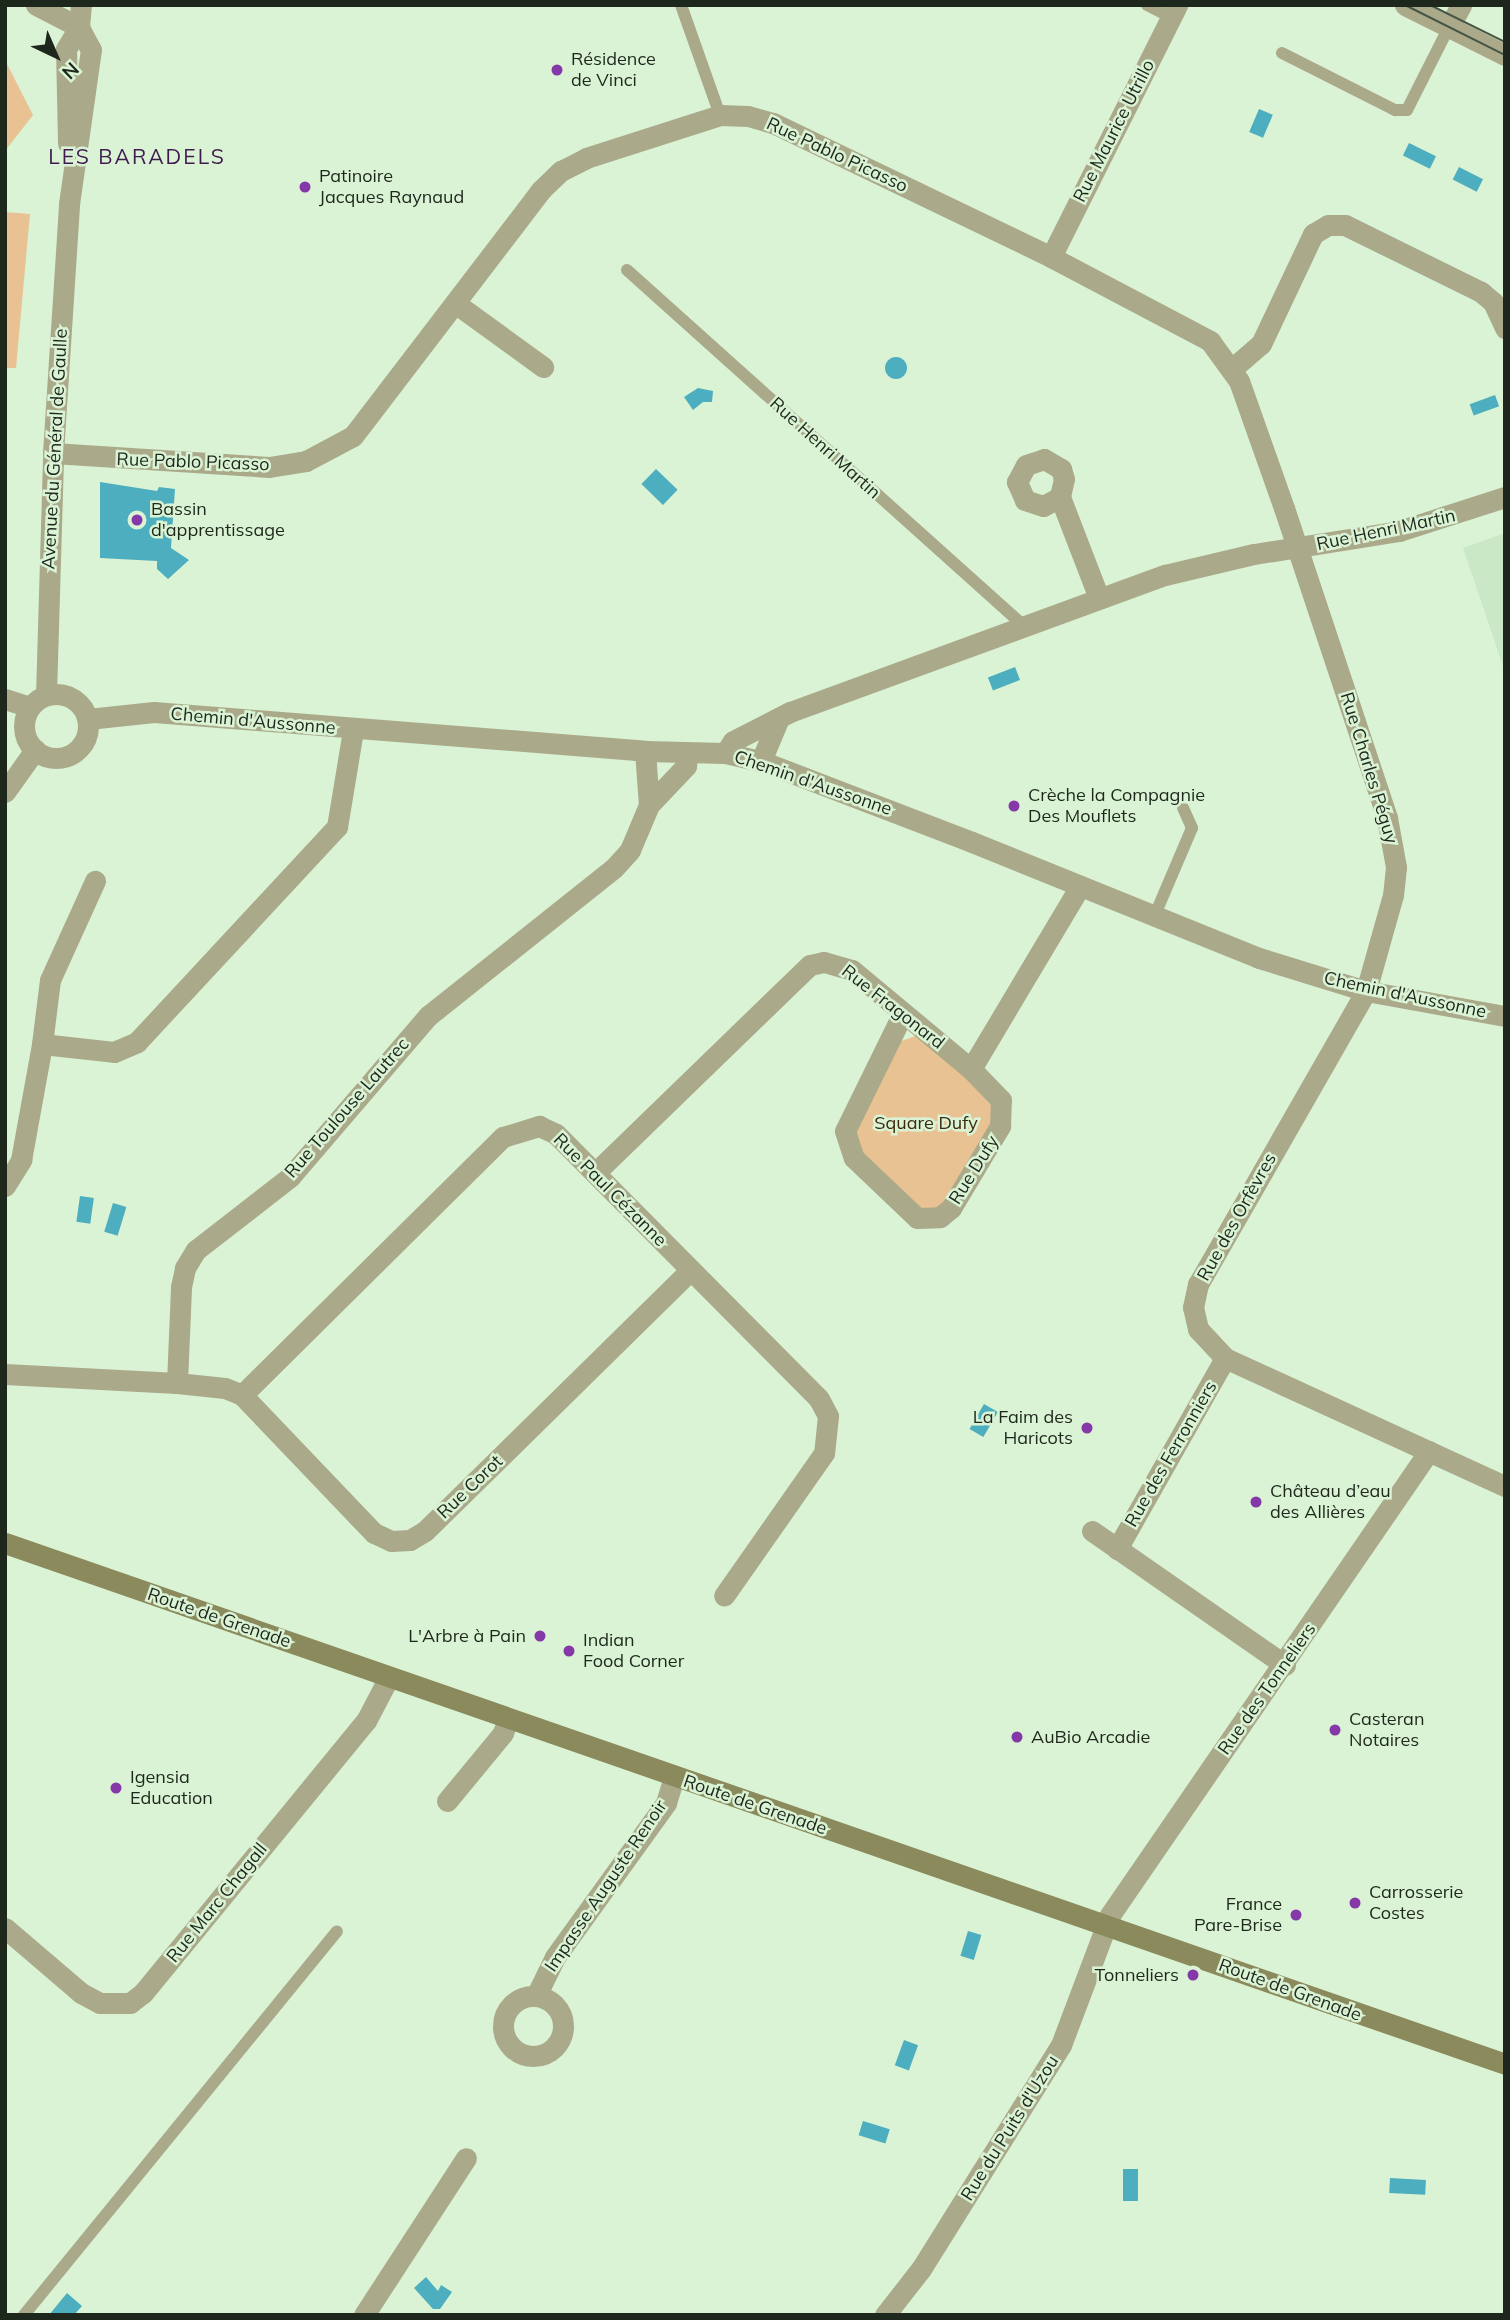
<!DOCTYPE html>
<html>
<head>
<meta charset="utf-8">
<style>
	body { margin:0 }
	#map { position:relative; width:1510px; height:2320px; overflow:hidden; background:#daf3d5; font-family:Mulish,sans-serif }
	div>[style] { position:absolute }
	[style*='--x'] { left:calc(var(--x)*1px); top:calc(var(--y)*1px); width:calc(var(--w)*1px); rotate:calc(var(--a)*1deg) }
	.built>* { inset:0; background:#cae8c6 }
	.green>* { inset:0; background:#e8c293 }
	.water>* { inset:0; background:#4caebe; transform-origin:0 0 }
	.round { border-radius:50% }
	.service>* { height:12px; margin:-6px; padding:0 6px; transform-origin:6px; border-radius:6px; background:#aaaa8b }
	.minor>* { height:21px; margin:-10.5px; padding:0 10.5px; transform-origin:10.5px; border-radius:10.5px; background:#aaaa8b }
	.minor>.ring { margin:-10.5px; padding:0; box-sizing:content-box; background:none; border:21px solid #aaaa8b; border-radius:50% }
	.tertiary>* { height:21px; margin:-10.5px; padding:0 10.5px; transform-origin:10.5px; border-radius:10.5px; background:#aaaa8b }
	.tertiary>.ring { margin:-10.5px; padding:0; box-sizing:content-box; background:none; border:21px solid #aaaa8b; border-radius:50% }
	.secondary>* { height:21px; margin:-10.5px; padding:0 10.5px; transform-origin:10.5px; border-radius:10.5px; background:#8b8a5c }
	.tram>* { height:2px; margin:-1px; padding:0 1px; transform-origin:1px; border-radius:1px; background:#485546 }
	.dots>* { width:19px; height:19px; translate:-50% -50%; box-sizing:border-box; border:4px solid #daf3d5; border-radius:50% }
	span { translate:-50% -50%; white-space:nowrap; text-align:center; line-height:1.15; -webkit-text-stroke:5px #daf3d5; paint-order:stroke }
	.poi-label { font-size:18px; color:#1e271c }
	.left { translate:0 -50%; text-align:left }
	.right { translate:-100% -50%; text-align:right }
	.street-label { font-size:18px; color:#1e271c }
	.park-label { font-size:18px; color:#3c290e }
	.quarter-label { font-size:21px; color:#3f1a50; letter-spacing:2px }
	.frame { position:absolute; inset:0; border:7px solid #1e271c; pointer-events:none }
	.north { position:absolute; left:21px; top:21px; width:70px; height:70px; -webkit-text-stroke:5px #daf3d5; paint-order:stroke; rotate:136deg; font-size:19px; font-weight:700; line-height:28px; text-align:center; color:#1e271c }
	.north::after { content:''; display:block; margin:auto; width:24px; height:32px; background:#1e271c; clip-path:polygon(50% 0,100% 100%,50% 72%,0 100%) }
</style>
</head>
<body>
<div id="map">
	<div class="built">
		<i style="clip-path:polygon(1505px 533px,1505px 672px,1463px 548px)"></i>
	</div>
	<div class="green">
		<i style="clip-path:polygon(5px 60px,33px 115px,5px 151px)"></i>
		<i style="clip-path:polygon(5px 212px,30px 214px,16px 368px,5px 368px)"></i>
		<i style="clip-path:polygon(918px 1035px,987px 1092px,996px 1116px,938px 1210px,922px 1210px,856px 1146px,857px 1125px,896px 1043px)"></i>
	</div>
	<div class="water">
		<i style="left:1259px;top:109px;width:15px;height:25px;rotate:23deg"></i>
		<i style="left:1409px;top:143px;width:30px;height:14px;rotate:26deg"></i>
		<i style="left:1459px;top:167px;width:27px;height:14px;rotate:27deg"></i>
		<i class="round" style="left:885px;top:357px;width:22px;height:22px"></i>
		<i style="clip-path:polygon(698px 388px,713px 391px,712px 402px,703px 402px,693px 410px,684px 397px)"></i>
		<i style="left:1495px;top:395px;width:12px;height:27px;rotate:70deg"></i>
		<i style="left:656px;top:469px;width:30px;height:21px;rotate:44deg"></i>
		<i style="clip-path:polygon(100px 482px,157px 491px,159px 487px,175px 489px,171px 548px,189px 560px,168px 579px,157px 569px,157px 561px,100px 558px)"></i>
		<i style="left:1015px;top:667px;width:14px;height:29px;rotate:69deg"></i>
		<i style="left:80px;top:1196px;width:14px;height:26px;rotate:8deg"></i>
		<i style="left:113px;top:1203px;width:14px;height:30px;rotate:17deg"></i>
		<i style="left:984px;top:1404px;width:16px;height:29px;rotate:30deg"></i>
		<i style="left:968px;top:1931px;width:14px;height:26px;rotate:17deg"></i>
		<i style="left:904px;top:2040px;width:15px;height:27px;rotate:20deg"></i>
		<i style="left:863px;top:2121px;width:28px;height:15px;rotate:17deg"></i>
		<i style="left:1123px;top:2169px;width:15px;height:32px"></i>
		<i style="left:1390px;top:2178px;width:36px;height:15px;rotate:3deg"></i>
		<i style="clip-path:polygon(426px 2277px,438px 2291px,441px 2285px,452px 2292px,440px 2309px,433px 2309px,414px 2288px)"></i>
		<i style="clip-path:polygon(67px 2293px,82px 2306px,74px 2315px,49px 2315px)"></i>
	</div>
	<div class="service">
		<i style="--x:681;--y:5;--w:117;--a:70.5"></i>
		<i style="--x:1147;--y:5;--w:27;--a:27"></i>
		<i style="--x:1282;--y:53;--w:127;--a:26.8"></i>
		<i style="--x:1395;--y:110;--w:12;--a:0"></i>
		<i style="--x:1407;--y:110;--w:93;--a:-63.2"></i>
		<i style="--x:627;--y:270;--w:533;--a:41.88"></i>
		<i style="--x:1154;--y:917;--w:97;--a:-66.9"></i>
		<i style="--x:1192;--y:828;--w:22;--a:-114"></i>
		<i style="--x:24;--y:2315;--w:495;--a:-50.8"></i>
	</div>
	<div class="minor">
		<i style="--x:1405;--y:5;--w:112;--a:26.6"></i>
		<i style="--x:1449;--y:27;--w:25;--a:-61"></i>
		<i style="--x:1051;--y:257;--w:282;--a:-63.4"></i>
		<i style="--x:455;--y:303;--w:109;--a:36"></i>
		<i style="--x:1233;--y:368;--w:37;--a:-41"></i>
		<i style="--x:1261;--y:344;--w:122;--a:-64.7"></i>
		<i style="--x:1313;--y:234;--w:17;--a:-31"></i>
		<i style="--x:1328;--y:225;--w:17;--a:0"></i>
		<i style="--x:1345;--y:225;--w:152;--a:26.2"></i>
		<i style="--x:1481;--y:292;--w:16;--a:40"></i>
		<i style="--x:1493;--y:302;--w:29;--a:65"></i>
		<i style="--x:53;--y:453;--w:216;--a:3.7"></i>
		<i style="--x:269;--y:467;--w:37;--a:-9"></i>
		<i style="--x:306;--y:461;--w:53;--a:-28"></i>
		<i style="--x:353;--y:436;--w:310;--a:-52.6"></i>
		<i style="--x:541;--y:190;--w:28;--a:-44"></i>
		<i style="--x:561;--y:171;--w:28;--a:-27"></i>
		<i style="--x:586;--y:158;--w:141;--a:-17.8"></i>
		<i style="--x:720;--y:115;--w:28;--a:2"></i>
		<i style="--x:748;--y:116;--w:26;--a:16"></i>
		<i style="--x:773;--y:123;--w:309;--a:25.7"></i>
		<i style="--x:1051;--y:257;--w:180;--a:27.8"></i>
		<i style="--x:1210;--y:341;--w:49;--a:54.1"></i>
		<i style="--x:1239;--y:381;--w:135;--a:70.5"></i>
		<i style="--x:1284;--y:508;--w:327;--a:71.6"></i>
		<i style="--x:1387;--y:818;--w:50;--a:79.6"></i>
		<i style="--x:1396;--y:867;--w:28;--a:96"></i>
		<i style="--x:1393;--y:895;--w:100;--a:105.7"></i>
		<i style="--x:1366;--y:991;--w:338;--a:119.8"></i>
		<i style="--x:1198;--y:1284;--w:24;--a:102"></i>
		<i style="--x:1193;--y:1307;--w:23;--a:77"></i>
		<i style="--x:1198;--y:1329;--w:40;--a:47"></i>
		<i style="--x:1225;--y:1358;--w:308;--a:24.6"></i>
		<i style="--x:1060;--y:497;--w:19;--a:152"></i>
		<i style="--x:1043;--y:506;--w:19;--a:-162"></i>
		<i style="--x:1025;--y:500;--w:20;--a:-114"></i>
		<i style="--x:1017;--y:482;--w:19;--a:-62"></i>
		<i style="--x:1026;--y:465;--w:19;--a:-18"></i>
		<i style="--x:1044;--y:459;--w:20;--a:30"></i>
		<i style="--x:1061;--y:469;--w:10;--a:73"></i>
		<i style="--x:1064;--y:479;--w:18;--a:103"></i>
		<i style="--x:1060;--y:497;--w:108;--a:68.9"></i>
		<i style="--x:5;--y:699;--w:26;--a:18"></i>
		<i style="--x:88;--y:719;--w:66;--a:-6.1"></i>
		<i style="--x:154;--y:712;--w:493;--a:4.5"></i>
		<i style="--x:645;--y:751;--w:80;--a:1.4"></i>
		<i style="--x:725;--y:753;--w:37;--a:13"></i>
		<i style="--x:761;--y:761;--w:226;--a:21"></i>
		<i style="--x:972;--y:842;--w:310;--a:22"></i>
		<i style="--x:1259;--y:958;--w:112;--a:17.1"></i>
		<i style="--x:1366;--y:991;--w:141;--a:10.2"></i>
		<i style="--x:645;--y:751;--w:54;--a:85.8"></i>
		<i style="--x:725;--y:753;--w:14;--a:-56"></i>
		<i style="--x:733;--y:741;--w:64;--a:-27"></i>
		<i style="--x:790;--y:712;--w:399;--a:-20.1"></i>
		<i style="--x:1165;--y:575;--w:91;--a:-13.3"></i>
		<i style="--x:1254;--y:554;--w:147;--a:-9"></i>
		<i style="--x:1399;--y:531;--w:111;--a:-17.8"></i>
		<i style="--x:761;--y:761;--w:47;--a:-67.3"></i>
		<i style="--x:903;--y:1013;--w:131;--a:116.2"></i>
		<i style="--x:845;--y:1131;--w:28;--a:72"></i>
		<i style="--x:854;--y:1158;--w:87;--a:43.6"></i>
		<i style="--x:917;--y:1218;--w:23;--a:-2"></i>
		<i style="--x:940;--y:1217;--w:14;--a:-39"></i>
		<i style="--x:951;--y:1208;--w:96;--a:-59.1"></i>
		<i style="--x:1000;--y:1126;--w:26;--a:-88"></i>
		<i style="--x:1001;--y:1100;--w:43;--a:-134.1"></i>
		<i style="--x:42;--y:1044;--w:64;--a:-82.9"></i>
		<i style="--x:50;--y:980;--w:109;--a:-65.6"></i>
		<i style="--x:595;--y:1173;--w:299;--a:-44.1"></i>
		<i style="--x:810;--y:965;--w:14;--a:-12"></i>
		<i style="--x:824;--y:962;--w:29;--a:16"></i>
		<i style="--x:852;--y:970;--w:155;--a:39.8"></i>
		<i style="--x:971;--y:1069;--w:213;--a:-59.2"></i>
		<i style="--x:5;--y:1186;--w:31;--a:-58"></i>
		<i style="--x:21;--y:1160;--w:118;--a:-79.7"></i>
		<i style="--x:42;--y:1044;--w:72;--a:6.3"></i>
		<i style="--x:114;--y:1052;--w:25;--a:-23"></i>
		<i style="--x:137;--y:1042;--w:294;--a:-47.1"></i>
		<i style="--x:337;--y:827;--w:98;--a:-80.6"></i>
		<i style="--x:5;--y:1374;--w:172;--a:3"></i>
		<i style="--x:177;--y:1383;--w:96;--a:-87.6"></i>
		<i style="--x:181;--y:1287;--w:19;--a:-78"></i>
		<i style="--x:185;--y:1268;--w:21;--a:-59"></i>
		<i style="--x:196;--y:1250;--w:119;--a:-37.8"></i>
		<i style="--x:290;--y:1177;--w:212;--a:-49.4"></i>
		<i style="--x:428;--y:1016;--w:238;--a:-38.5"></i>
		<i style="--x:614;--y:868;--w:24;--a:-48"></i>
		<i style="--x:630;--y:850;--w:49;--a:-67.1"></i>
		<i style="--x:649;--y:805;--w:54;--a:-46.5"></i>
		<i style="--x:686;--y:766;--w:12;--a:-85"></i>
		<i style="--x:177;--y:1383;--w:48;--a:5.9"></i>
		<i style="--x:225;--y:1388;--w:18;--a:22"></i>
		<i style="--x:242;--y:1395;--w:367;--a:-44.7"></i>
		<i style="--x:503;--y:1137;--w:38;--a:-17"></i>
		<i style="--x:539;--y:1126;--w:19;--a:25"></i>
		<i style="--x:556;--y:1134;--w:373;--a:45.2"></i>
		<i style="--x:819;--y:1399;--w:19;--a:62"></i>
		<i style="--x:828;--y:1416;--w:37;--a:96"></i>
		<i style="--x:824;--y:1453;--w:174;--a:125"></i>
		<i style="--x:242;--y:1395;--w:191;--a:46.3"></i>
		<i style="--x:374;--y:1533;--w:19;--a:25"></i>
		<i style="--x:391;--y:1541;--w:19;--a:-3"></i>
		<i style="--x:410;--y:1540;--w:17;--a:-31"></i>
		<i style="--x:425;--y:1531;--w:371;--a:-44.5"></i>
		<i style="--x:1092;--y:1531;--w:235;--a:34.8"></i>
		<i style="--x:1117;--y:1549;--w:219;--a:-60.5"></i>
		<i style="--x:447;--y:1801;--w:88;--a:-50.5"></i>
		<i style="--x:503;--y:1733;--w:15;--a:-70"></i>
		<i style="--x:5;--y:1928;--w:100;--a:40.5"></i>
		<i style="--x:81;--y:1993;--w:21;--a:28"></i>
		<i style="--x:100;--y:2003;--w:30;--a:0"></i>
		<i style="--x:130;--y:2003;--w:16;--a:-38"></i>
		<i style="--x:143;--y:1993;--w:352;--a:-50.7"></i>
		<i style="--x:366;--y:1721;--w:50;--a:-62.4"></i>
		<i style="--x:536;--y:1996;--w:43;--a:-64"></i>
		<i style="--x:555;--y:1957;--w:190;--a:-54.2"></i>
		<i style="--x:666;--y:1803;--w:28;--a:-73"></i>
		<i class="ring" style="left:503px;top:1996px;width:39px;height:39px"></i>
		<i style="--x:364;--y:2315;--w:187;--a:-57"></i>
		<i style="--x:885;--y:2315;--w:58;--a:-52"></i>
		<i style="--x:921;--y:2269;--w:264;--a:-58"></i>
		<i style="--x:1061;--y:2045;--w:139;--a:-69.3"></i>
		<i style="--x:1110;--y:1915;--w:563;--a:-55.49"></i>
	</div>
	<div class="tertiary">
		<i style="--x:36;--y:5;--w:48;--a:27.1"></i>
		<i style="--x:68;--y:143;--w:94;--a:-91.2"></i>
		<i style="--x:66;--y:49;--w:26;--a:-59"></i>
		<i style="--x:79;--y:27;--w:22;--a:-85"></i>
		<i class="ring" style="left:24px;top:694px;width:43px;height:43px"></i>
		<i style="--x:46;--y:695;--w:242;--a:-88.3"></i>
		<i style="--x:53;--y:453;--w:250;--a:-86.3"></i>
		<i style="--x:69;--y:204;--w:156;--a:-81.9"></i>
		<i style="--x:91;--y:50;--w:26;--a:-118"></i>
		<i style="--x:5;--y:792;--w:52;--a:-54.5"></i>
	</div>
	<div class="secondary">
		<i style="--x:5;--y:1543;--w:1588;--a:19.15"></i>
	</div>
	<div class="tram">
		<i style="--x:1405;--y:5;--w:112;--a:26.6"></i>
		<i style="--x:1430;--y:5;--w:84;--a:26.3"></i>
	</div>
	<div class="dots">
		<i style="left:557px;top:70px;background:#8538a8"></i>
		<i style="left:305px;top:187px;background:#8538a8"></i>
		<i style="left:137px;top:520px;background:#8538a8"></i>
		<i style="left:1014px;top:806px;background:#8538a8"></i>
		<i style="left:1087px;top:1428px;background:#8538a8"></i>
		<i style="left:1256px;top:1502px;background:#8538a8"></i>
		<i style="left:540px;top:1636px;background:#8538a8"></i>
		<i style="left:569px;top:1651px;background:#8538a8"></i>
		<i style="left:1335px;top:1730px;background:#8538a8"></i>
		<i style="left:1017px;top:1737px;background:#8538a8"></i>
		<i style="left:116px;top:1788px;background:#8538a8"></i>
		<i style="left:1355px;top:1903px;background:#8538a8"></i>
		<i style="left:1296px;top:1915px;background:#8538a8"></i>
		<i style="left:1193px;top:1975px;background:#8538a8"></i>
	</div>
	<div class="poi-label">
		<span class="left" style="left:571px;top:70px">Résidence<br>de Vinci</span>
		<span class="left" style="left:319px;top:187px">Patinoire<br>Jacques Raynaud</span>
		<span class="left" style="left:151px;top:520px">Bassin<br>d'apprentissage</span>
		<span class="left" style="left:1028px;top:806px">Crèche la Compagnie<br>Des Mouflets</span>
		<span class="right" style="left:1073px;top:1428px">La Faim des<br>Haricots</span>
		<span class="left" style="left:1270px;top:1502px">Château d’eau<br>des Allières</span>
		<span class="right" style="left:526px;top:1636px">L'Arbre à Pain</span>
		<span class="left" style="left:583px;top:1651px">Indian<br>Food Corner</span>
		<span class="left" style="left:1349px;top:1730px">Casteran<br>Notaires</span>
		<span class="left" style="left:1031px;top:1737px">AuBio Arcadie</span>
		<span class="left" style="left:130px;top:1788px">Igensia<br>Education</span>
		<span class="left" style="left:1369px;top:1903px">Carrosserie<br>Costes</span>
		<span class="right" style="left:1282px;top:1915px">France<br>Pare-Brise</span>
		<span class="right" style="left:1179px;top:1975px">Tonneliers</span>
	</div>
	<div class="street-label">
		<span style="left:1114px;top:131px;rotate:-63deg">Rue Maurice Utrillo</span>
		<span style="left:837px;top:155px;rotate:25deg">Rue Pablo Picasso</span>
		<span style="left:825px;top:448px;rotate:42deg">Rue Henri Martin</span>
		<span style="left:55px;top:449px;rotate:-87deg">Avenue du Général de Gaulle</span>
		<span style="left:193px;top:462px;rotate:2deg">Rue Pablo Picasso</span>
		<span style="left:1386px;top:530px;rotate:-12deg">Rue Henri Martin</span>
		<span style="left:253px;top:721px;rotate:5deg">Chemin d'Aussonne</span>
		<span style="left:1369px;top:768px;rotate:73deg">Rue Charles Péguy</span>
		<span style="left:813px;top:783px;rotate:19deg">Chemin d'Aussonne</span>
		<span style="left:1405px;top:995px;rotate:12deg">Chemin d'Aussonne</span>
		<span style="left:893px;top:1007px;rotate:38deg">Rue Fragonard</span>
		<span style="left:347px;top:1108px;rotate:-49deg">Rue Toulouse Lautrec</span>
		<span style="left:974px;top:1170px;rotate:-58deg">Rue Dufy</span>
		<span style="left:610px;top:1190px;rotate:45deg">Rue Paul Cézanne</span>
		<span style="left:1237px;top:1217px;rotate:-61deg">Rue des Orfèvres</span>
		<span style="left:1171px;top:1454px;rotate:-60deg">Rue des Ferronniers</span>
		<span style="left:470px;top:1487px;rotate:-44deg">Rue Corot</span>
		<span style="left:219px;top:1618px;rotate:19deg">Route de Grenade</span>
		<span style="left:1267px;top:1689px;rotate:-55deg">Rue des Tonneliers</span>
		<span style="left:755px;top:1805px;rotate:19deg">Route de Grenade</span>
		<span style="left:606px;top:1886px;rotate:-56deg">Impasse Auguste Renoir</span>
		<span style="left:217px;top:1903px;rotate:-51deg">Rue Marc Chagall</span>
		<span style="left:1290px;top:1990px;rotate:20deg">Route de Grenade</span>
		<span style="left:1010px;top:2128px;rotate:-58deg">Rue du Puits d'Uzou</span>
	</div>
	<div class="park-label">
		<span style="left:926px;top:1123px">Square Dufy</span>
	</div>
	<div class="quarter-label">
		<span style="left:137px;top:156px">LES BARADELS</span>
	</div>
	<div class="frame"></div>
	<div class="north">N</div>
</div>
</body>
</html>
